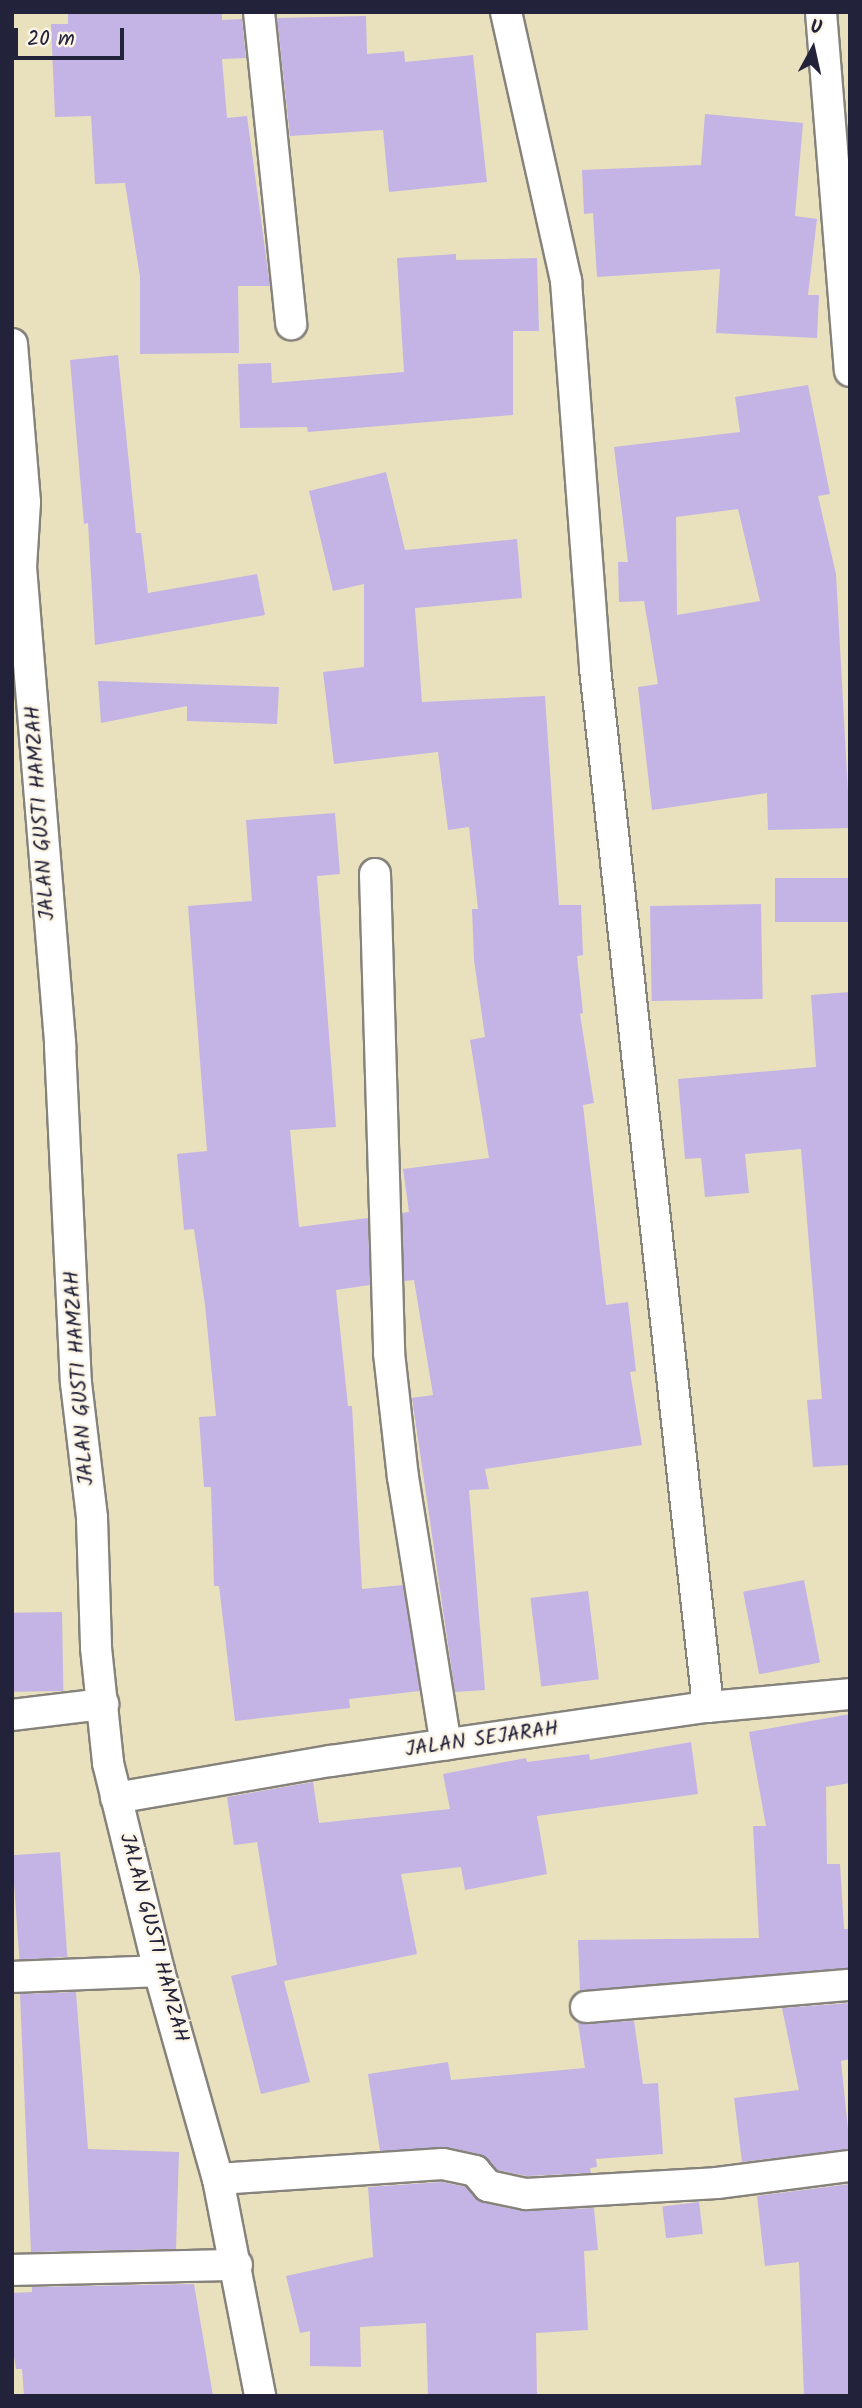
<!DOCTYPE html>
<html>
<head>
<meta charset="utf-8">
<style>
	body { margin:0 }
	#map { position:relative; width:862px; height:2408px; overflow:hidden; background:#e9e1bd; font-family:Kalam,sans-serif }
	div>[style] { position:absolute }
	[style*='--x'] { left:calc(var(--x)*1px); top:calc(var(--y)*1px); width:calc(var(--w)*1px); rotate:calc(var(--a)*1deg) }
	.building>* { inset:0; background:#c3b4e5; transform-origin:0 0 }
	.roads { filter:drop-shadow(2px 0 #86827c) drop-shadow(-2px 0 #86827c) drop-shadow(0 2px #86827c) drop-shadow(0 -2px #86827c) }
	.street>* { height:30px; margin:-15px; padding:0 15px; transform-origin:15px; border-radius:15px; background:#fff }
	span { translate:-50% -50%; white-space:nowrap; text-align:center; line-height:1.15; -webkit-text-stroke:5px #fcf5e5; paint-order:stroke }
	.street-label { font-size:21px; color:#22223b }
	.frame { position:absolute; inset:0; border:14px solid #22223b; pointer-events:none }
	.north { position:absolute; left:778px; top:14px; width:70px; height:70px; -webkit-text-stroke:5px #fcf5e5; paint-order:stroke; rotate:8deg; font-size:19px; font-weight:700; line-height:28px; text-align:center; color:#22223b }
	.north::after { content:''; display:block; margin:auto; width:24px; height:32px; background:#22223b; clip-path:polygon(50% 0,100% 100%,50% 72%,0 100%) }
	.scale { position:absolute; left:14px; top:28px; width:110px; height:32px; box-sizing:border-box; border:4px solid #22223b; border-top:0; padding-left:9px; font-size:21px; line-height:24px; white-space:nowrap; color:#22223b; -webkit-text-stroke:5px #fcf5e5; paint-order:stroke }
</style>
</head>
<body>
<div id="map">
	<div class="building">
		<i style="clip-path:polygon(68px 12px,222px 12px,222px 20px,242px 19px,246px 58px,222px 59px,227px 118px,247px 116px,270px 286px,238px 286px,239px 353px,140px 354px,140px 277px,125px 183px,95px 184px,91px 116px,55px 117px,51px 24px,68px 24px)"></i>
		<i style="clip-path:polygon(366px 16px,367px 54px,404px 51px,405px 62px,473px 55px,487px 182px,389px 192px,383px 130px,290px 136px,277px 18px)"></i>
		<i style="clip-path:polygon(705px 114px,803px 123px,795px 216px,817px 219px,808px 295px,819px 295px,817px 338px,716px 333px,720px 269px,597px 277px,593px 213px,584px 214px,582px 170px,701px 165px)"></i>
		<i style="clip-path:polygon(456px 254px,456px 260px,537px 258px,539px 331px,513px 331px,513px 415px,308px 432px,307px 427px,240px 428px,238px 364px,271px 363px,272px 383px,404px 372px,397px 258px)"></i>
		<i style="clip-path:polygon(118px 355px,136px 533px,141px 533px,148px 593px,257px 574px,265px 615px,95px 645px,88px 523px,84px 524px,70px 360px)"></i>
		<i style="clip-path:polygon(evenodd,808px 385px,830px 494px,818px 496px,836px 574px,850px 828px,768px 830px,767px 793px,652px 810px,638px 687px,658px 684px,644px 601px,619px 602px,618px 562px,628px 562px,614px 447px,740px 432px,735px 397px,808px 385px,738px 509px,760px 601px,677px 615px,676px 517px,738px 509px)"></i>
		<i style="clip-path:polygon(386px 472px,405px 550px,517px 539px,522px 598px,415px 608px,422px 702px,545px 696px,559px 905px,581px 905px,583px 955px,577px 956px,583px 1013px,580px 1014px,594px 1103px,583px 1105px,606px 1305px,628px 1302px,636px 1371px,630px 1372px,642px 1445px,485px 1469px,489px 1489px,469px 1490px,485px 1690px,455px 1692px,412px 1398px,433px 1395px,414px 1280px,404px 1281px,402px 1213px,409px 1212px,403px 1169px,489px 1158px,470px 1040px,485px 1037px,474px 960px,472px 909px,478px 909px,469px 827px,448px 830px,438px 752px,334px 764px,323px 672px,364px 667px,364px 584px,333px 591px,309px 491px)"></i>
		<i style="clip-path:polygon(98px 681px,279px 687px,277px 724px,187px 721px,187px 706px,101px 723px)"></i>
		<i style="clip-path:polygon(335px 813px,340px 874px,317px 876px,336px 1127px,290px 1130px,299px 1227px,368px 1218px,370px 1285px,336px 1290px,348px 1406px,352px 1406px,362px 1589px,403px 1585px,420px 1691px,349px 1699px,350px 1708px,235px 1721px,219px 1586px,214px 1586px,211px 1487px,204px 1487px,199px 1417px,216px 1416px,205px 1305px,194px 1229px,184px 1230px,177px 1154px,207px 1151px,188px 906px,252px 901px,246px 820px)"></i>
		<i style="left:850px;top:878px;width:44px;height:75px;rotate:90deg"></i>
		<i style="left:761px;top:904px;width:95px;height:111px;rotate:89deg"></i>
		<i style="clip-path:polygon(850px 992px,850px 1465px,813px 1467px,807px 1400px,822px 1399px,801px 1149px,745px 1154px,749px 1193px,705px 1197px,701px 1158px,685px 1159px,678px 1079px,816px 1067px,811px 995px)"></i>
		<i style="left:804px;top:1580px;width:84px;height:62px;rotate:79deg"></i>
		<i style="left:588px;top:1591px;width:89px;height:58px;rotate:83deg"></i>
		<i style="left:62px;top:1612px;width:79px;height:50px;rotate:89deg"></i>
		<i style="clip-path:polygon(850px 1714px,850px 1783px,826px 1787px,827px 1864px,840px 1864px,844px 1929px,850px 1929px,850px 1968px,580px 1991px,578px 1940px,759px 1938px,753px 1826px,766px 1826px,749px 1732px)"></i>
		<i style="clip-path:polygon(691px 1742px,698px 1794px,537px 1816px,547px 1874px,465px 1890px,461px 1867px,401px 1874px,417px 1954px,284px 1981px,310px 2082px,261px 2094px,231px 1976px,277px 1965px,257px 1842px,234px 1845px,227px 1797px,313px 1782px,319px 1823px,450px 1809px,443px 1774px,526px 1758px,527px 1762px,589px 1754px,590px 1760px)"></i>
		<i style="left:60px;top:1852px;width:105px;height:48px;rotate:86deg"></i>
		<i style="clip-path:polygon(76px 1992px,88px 2149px,179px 2152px,176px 2249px,31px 2252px,20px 1994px)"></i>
		<i style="clip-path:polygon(850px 2003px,850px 2059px,841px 2061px,850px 2149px,742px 2162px,734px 2098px,799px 2090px,782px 2008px)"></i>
		<i style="clip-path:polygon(634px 2021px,643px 2084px,658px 2083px,663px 2154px,596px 2159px,597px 2167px,590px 2168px,591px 2173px,527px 2176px,497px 2170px,479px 2154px,447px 2147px,380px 2151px,368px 2074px,448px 2062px,451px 2080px,585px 2068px,578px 2023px)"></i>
		<i style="clip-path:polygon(442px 2182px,466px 2187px,484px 2203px,522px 2211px,594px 2208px,598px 2250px,584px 2251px,588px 2330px,536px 2333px,537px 2396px,428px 2396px,426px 2323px,360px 2327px,361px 2367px,310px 2366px,310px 2331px,300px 2333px,286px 2276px,373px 2257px,368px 2187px)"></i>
		<i style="clip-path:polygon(850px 2184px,850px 2396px,804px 2396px,799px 2262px,765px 2266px,757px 2196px)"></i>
		<i style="left:699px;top:2202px;width:32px;height:37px;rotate:83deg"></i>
		<i style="clip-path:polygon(194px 2284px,213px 2396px,24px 2396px,22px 2369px,16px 2369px,12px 2344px,12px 2293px,32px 2292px,32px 2287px)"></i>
	</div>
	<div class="roads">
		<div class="street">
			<i style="--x:259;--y:12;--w:314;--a:84.1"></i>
			<i style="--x:506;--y:12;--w:276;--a:77.4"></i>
			<i style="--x:566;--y:281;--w:388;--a:85.7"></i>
			<i style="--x:595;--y:668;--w:1045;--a:83.79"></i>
			<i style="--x:821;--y:12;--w:360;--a:85.4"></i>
			<i style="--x:12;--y:344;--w:159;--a:85.3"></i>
			<i style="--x:25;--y:502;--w:65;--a:93.5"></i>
			<i style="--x:21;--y:567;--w:481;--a:85.3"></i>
			<i style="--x:60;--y:1046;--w:337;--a:87.3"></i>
			<i style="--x:76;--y:1383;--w:136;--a:83.2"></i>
			<i style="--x:92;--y:1518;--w:130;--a:88.2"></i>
			<i style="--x:96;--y:1648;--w:116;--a:84"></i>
			<i style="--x:108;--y:1763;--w:214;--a:76.2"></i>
			<i style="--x:159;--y:1971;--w:216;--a:74.2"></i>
			<i style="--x:218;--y:2179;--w:221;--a:79"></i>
			<i style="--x:375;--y:874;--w:479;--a:88.3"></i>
			<i style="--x:389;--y:1353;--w:125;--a:83.6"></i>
			<i style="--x:403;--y:1477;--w:271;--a:80.9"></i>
			<i style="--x:12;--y:1715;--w:92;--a:-6.9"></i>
			<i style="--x:116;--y:1798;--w:218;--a:-9.8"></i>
			<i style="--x:331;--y:1761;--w:381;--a:-8.2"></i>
			<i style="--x:708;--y:1707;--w:143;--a:-5.2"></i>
			<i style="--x:12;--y:1977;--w:147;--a:-2.3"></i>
			<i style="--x:586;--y:2007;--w:265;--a:-4.8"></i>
			<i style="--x:218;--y:2179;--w:225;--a:-3.8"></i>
			<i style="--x:443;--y:2164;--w:33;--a:12"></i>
			<i style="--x:475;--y:2171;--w:20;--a:49"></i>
			<i style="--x:488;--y:2186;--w:39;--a:12"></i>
			<i style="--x:526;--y:2194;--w:191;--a:-3.3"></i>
			<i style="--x:717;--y:2183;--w:134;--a:-7.3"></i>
			<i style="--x:12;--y:2270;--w:225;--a:-1.3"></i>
		</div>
	</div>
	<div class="street-label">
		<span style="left:41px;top:813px;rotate:-94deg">JALAN GUSTI HAMZAH</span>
		<span style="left:80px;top:1378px;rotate:-94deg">JALAN GUSTI HAMZAH</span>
		<span style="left:482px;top:1740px;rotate:-8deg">JALAN SEJARAH</span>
		<span style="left:153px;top:1938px;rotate:75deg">JALAN GUSTI HAMZAH</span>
	</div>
	<div class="frame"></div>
	<div class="north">U</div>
	<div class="scale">20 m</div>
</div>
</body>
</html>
